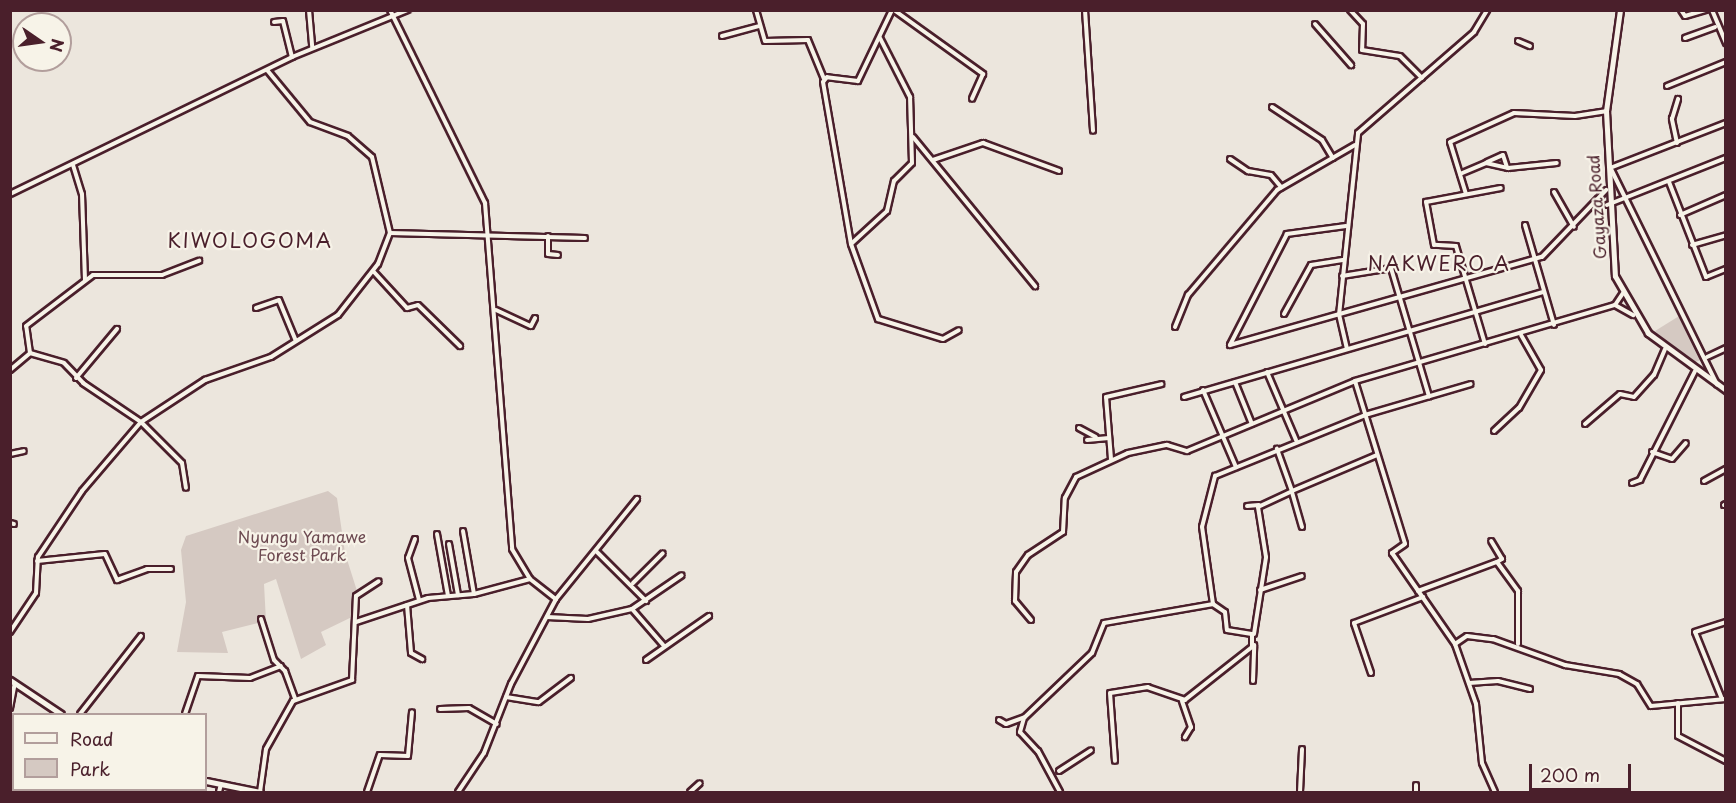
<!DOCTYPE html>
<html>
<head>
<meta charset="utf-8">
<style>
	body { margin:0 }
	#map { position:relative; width:1736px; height:803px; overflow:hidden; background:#ece6dd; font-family:"Playpen Sans",sans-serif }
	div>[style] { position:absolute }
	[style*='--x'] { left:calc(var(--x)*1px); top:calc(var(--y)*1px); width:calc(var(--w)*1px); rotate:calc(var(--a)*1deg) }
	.green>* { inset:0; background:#d5c9c2 }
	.roads { filter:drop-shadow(2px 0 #4a1f2b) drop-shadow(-2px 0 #4a1f2b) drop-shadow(0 2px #4a1f2b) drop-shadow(0 -2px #4a1f2b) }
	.minor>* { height:4px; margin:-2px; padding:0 2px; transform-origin:2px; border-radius:2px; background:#f7f3e8 }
	.major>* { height:5px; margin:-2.5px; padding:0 2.5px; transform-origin:2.5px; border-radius:2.5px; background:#f7f3e8 }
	span { translate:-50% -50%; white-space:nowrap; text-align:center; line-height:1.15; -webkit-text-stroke:4.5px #f7f3e8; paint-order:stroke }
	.street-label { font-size:16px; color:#4a1f2b }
	.park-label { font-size:16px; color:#6d4a51 }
	.quarter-label { font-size:20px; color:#4a1f2b; letter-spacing:1.5px }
	.frame { position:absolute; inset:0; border:12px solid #4a1f2b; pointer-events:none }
	.legend { position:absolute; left:12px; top:713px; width:195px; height:78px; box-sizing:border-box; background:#f7f3e8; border:2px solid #b29e9c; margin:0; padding:8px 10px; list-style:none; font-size:18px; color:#4a1f2b }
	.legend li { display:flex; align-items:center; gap:12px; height:30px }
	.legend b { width:30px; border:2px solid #b29e9c }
	.north { position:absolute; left:12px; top:12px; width:60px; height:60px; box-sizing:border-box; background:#f7f3e8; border:2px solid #b29e9c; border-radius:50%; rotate:103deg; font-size:16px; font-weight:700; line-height:24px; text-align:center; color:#4a1f2b }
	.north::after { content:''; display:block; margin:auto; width:21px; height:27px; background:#4a1f2b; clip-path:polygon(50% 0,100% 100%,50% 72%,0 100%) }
	.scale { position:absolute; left:1529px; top:764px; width:102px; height:27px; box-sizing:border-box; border:3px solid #4a1f2b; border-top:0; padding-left:8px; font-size:18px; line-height:21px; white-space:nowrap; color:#4a1f2b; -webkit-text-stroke:4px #f7f3e8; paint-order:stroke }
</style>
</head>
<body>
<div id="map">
	<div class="green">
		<i style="clip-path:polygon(1684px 313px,1706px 358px,1693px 363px,1681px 358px,1655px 331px)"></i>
		<i style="clip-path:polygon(328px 491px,337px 498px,345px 553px,357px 591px,354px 616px,321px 632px,326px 645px,301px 659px,276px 579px,264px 584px,266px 621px,222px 632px,228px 653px,177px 652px,186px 602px,181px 550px,186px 536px)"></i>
	</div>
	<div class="roads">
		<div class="minor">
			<i style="--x:309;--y:10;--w:38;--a:85"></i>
			<i style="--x:390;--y:10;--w:215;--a:63.8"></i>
			<i style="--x:485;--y:203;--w:347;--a:85.5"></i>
			<i style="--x:512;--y:549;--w:35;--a:59"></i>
			<i style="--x:530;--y:579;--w:33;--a:38"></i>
			<i style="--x:556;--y:599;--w:96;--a:117.9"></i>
			<i style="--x:511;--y:684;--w:74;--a:111.4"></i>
			<i style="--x:484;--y:753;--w:47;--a:123.7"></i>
			<i style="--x:756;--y:10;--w:32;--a:74"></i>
			<i style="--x:765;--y:41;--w:43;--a:-1.3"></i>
			<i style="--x:808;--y:40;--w:42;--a:67.7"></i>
			<i style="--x:892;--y:10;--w:79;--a:115.6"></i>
			<i style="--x:858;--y:81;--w:31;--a:-173"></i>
			<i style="--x:827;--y:77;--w:6;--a:129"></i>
			<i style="--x:823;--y:82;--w:164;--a:80.2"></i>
			<i style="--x:851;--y:244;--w:80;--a:70.2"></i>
			<i style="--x:878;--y:319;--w:68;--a:17.1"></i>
			<i style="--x:943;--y:339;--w:18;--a:-29"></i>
			<i style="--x:894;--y:10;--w:110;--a:35.7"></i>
			<i style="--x:983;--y:74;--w:27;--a:114"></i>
			<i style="--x:1085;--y:10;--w:121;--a:86.2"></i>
			<i style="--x:1350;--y:10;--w:19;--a:47"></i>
			<i style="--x:1363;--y:24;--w:26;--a:92"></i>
			<i style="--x:1362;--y:50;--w:38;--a:9"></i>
			<i style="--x:1400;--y:56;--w:31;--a:45"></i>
			<i style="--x:1681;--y:10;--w:7;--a:56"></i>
			<i style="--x:1685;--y:16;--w:22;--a:-16"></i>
			<i style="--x:1712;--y:10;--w:36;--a:67"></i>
			<i style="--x:274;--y:22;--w:9;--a:-6"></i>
			<i style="--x:283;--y:21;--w:37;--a:76"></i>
			<i style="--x:1315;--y:24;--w:55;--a:48.7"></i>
			<i style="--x:722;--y:36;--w:38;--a:-15"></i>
			<i style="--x:1685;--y:38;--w:32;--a:-20"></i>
			<i style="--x:1518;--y:41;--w:13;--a:23"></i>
			<i style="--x:1667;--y:86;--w:64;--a:-22.1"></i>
			<i style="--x:1272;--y:107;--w:60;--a:33.4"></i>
			<i style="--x:1322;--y:140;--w:21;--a:59"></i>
			<i style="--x:1514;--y:113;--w:61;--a:2.8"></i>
			<i style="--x:1575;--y:116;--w:31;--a:-9"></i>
			<i style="--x:913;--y:137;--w:193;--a:50.7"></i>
			<i style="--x:1677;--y:143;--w:25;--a:-102"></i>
			<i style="--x:1672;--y:119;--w:21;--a:-73"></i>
			<i style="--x:1230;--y:159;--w:22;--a:34"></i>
			<i style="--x:1248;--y:171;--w:23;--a:10"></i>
			<i style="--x:1271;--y:175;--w:16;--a:50"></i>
			<i style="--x:933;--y:160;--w:53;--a:-18.8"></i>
			<i style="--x:983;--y:143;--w:81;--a:20.2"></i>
			<i style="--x:1487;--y:162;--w:17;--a:-24"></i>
			<i style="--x:1503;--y:155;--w:13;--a:72"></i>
			<i style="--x:73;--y:165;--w:30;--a:73"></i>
			<i style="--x:82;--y:194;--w:86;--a:88"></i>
			<i style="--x:1610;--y:168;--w:124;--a:-21.2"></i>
			<i style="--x:1611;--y:169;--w:240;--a:63.8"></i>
			<i style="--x:1460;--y:174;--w:28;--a:-23"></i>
			<i style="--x:1486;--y:163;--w:23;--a:13"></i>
			<i style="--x:1508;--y:168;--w:49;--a:-5.8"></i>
			<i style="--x:1669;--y:182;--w:102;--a:68.7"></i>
			<i style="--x:1706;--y:277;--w:22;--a:-22"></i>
			<i style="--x:1554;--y:192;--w:40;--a:60.3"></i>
			<i style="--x:10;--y:194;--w:314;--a:-25.9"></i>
			<i style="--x:292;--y:57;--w:125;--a:-22.1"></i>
			<i style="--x:1466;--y:194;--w:54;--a:-107.1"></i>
			<i style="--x:1450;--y:142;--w:70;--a:-24.4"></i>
			<i style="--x:1607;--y:205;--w:128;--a:-21.6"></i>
			<i style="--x:1680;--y:215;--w:50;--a:-23.5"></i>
			<i style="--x:1525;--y:225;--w:104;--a:73.8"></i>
			<i style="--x:1346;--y:226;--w:60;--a:172.3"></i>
			<i style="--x:1287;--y:234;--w:125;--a:117.2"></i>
			<i style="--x:1230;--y:345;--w:324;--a:-15.8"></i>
			<i style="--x:1542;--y:257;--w:93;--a:-46.3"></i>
			<i style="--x:390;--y:233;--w:195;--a:1.5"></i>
			<i style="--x:548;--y:236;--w:18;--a:90"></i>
			<i style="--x:548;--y:254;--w:10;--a:6"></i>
			<i style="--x:851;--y:244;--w:49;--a:-42.5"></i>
			<i style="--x:887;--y:211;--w:31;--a:-77"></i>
			<i style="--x:894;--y:181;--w:25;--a:-45"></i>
			<i style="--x:912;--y:163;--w:66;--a:-91.7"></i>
			<i style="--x:910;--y:97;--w:66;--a:-117"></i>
			<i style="--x:1692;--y:245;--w:35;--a:-16"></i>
			<i style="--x:374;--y:272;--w:49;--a:47.5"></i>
			<i style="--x:407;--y:308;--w:11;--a:-15"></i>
			<i style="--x:418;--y:305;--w:59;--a:44.3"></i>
			<i style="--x:1342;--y:276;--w:50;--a:-9.3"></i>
			<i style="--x:1391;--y:268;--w:134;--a:73.5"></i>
			<i style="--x:1615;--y:305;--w:21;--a:29"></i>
			<i style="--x:256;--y:308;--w:24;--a:-19"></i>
			<i style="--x:279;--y:300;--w:44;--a:67.5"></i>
			<i style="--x:496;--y:310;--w:38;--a:25"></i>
			<i style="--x:531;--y:326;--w:9;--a:-63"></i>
			<i style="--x:1284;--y:314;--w:56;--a:-61.1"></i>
			<i style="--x:1311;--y:265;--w:32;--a:-9"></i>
			<i style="--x:1175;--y:327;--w:35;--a:-68"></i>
			<i style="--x:1188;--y:295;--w:138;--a:-49.7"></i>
			<i style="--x:1277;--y:190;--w:90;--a:-30"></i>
			<i style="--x:1485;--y:344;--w:102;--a:-106.5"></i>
			<i style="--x:1456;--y:246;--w:22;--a:-177"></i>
			<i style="--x:1434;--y:245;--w:44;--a:-100.5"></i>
			<i style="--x:1426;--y:202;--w:76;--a:-10.6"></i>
			<i style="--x:1347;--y:349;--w:35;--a:-103"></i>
			<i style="--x:1339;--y:315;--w:183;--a:-84"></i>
			<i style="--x:1358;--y:133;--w:154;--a:-41"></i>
			<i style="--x:1474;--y:32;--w:26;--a:-59"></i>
			<i style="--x:30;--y:353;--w:27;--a:-98"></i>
			<i style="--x:26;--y:326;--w:84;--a:-37.3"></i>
			<i style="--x:93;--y:275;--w:69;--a:0"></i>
			<i style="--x:162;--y:275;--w:40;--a:-21"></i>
			<i style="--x:1707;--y:357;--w:21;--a:-25"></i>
			<i style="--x:10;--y:370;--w:26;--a:-40"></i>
			<i style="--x:30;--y:353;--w:35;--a:16"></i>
			<i style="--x:64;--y:363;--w:28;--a:46"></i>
			<i style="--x:83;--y:383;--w:70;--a:33.9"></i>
			<i style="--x:141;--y:422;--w:58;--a:45"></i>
			<i style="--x:182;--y:463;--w:25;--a:81"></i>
			<i style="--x:1267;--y:372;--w:74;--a:66.9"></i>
			<i style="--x:76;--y:378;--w:64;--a:-50.1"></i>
			<i style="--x:1355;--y:381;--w:170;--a:72.9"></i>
			<i style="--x:1405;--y:544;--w:16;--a:145"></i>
			<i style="--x:1392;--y:553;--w:111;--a:55.3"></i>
			<i style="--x:1455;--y:644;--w:64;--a:70.7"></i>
			<i style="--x:1476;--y:704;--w:59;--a:84.2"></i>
			<i style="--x:1482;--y:763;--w:32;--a:66"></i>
			<i style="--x:1235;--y:382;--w:45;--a:68"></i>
			<i style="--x:1203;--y:390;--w:84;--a:66.8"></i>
			<i style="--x:1184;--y:397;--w:375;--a:-16.3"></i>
			<i style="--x:1585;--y:424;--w:46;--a:-40.6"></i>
			<i style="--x:1620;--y:394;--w:14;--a:12"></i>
			<i style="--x:1634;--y:397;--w:30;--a:-48"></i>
			<i style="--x:1654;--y:375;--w:28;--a:-67"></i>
			<i style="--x:1079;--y:428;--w:19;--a:28"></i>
			<i style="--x:1494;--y:431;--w:34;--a:-43"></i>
			<i style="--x:1519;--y:408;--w:44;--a:-59.9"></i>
			<i style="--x:1541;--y:370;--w:40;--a:-119.7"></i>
			<i style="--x:1087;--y:440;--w:22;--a:-5"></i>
			<i style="--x:1652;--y:452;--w:21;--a:19"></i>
			<i style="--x:1672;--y:459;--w:21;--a:-49"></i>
			<i style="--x:10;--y:454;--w:14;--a:-12"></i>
			<i style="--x:1111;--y:459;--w:62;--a:-94.6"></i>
			<i style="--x:1106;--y:397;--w:57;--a:-13.1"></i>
			<i style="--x:1704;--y:481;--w:25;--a:-29"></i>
			<i style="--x:1632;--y:483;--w:9;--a:-21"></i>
			<i style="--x:1640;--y:480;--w:122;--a:-63.2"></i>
			<i style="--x:1724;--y:505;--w:2;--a:-27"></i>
			<i style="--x:1247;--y:506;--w:12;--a:-5"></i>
			<i style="--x:10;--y:523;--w:4;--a:14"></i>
			<i style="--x:1302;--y:527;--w:37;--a:-106"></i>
			<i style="--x:1292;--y:491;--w:92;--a:-23"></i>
			<i style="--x:463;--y:531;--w:64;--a:80.1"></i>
			<i style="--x:437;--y:534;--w:63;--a:79.9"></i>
			<i style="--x:415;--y:539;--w:20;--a:110"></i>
			<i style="--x:408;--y:558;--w:43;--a:75.3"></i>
			<i style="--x:449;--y:544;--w:52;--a:80"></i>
			<i style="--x:596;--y:551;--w:71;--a:45"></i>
			<i style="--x:37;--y:561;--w:68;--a:-5.9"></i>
			<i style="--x:105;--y:554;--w:29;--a:65"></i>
			<i style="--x:117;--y:580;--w:32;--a:-20"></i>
			<i style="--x:147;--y:569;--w:24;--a:0"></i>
			<i style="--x:1497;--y:562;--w:36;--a:54"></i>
			<i style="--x:1518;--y:591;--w:53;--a:90"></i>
			<i style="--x:633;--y:583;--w:42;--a:-45"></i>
			<i style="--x:1260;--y:590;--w:44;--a:-18.4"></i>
			<i style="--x:1418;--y:591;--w:84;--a:-20.2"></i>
			<i style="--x:1497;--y:562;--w:6;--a:-31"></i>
			<i style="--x:1502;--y:559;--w:21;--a:-121"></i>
			<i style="--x:556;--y:599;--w:129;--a:-51"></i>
			<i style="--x:1213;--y:604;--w:78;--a:-98.1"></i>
			<i style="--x:1202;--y:527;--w:53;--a:-75.7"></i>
			<i style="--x:1215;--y:476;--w:162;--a:-22.1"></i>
			<i style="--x:1365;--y:415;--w:110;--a:-16.3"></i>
			<i style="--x:407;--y:605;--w:48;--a:85.2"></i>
			<i style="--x:411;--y:653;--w:13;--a:29"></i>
			<i style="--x:632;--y:609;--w:49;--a:49.1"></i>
			<i style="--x:547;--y:617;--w:41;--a:2.8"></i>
			<i style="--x:588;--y:619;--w:45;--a:-12.8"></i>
			<i style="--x:632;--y:609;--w:60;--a:-34.2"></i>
			<i style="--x:261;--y:619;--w:43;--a:72.4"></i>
			<i style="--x:274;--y:660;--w:16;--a:45"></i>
			<i style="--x:285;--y:671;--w:30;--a:70"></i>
			<i style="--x:1031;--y:620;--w:25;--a:-130"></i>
			<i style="--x:1015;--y:601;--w:29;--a:-88"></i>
			<i style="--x:1016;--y:572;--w:21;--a:-55"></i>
			<i style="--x:1028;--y:555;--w:42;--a:-33.3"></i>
			<i style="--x:1063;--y:532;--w:34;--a:-87"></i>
			<i style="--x:1065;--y:498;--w:24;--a:-62"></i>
			<i style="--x:1076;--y:477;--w:57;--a:-24.8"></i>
			<i style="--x:1128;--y:453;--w:40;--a:-12"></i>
			<i style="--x:1167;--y:445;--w:21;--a:17"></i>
			<i style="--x:1187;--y:451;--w:182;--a:-22.6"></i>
			<i style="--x:1355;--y:381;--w:271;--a:-16.3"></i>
			<i style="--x:1615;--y:305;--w:14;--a:-56"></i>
			<i style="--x:356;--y:622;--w:76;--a:-18.4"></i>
			<i style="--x:428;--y:598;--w:46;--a:-5"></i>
			<i style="--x:474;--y:594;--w:58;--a:-15"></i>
			<i style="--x:10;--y:632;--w:47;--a:-56.3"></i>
			<i style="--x:36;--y:593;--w:36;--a:-87"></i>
			<i style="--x:38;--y:557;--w:79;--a:-56.3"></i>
			<i style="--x:82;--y:491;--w:91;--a:-49.5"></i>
			<i style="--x:141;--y:422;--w:77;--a:-33.3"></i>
			<i style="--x:205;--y:380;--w:70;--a:-19.2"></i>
			<i style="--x:271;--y:357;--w:79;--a:-32.1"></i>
			<i style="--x:338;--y:315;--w:65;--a:-51.9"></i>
			<i style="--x:378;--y:264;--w:33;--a:-69"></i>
			<i style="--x:390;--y:233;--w:78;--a:-103.3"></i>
			<i style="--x:372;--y:157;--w:32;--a:-139"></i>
			<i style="--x:348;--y:136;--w:40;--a:-159.8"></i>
			<i style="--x:310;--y:122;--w:67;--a:-129.6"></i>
			<i style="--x:1254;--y:634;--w:78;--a:-81.1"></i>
			<i style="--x:1266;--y:557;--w:51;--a:-99.1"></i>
			<i style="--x:1258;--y:507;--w:38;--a:-25"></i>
			<i style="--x:1292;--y:491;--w:45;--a:-109.7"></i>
			<i style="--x:1455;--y:644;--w:14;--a:-34"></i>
			<i style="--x:1467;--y:636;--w:26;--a:7"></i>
			<i style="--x:1493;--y:639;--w:77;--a:19.9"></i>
			<i style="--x:1565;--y:665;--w:55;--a:9.5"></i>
			<i style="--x:1619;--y:674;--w:21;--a:29"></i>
			<i style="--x:1637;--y:684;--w:26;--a:58"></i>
			<i style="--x:1651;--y:706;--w:75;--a:-5.3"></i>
			<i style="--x:646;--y:660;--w:77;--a:-34.9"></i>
			<i style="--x:1371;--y:673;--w:53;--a:-108.8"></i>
			<i style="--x:1354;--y:623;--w:74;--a:-20.6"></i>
			<i style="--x:1253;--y:681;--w:36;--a:-88"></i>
			<i style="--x:1469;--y:683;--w:29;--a:-4"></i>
			<i style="--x:1498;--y:681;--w:33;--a:14"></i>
			<i style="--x:506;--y:697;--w:33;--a:9"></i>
			<i style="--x:539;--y:702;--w:40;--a:-37"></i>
			<i style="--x:1722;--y:699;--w:72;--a:-111.9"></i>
			<i style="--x:1695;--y:632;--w:33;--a:-18"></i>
			<i style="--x:1182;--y:701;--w:28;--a:71"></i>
			<i style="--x:1191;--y:727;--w:12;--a:121"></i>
			<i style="--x:1678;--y:703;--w:33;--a:90"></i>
			<i style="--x:1678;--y:736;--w:54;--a:27.5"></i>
			<i style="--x:10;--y:708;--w:25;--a:-79"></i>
			<i style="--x:440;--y:709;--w:29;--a:-2"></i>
			<i style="--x:469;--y:708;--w:32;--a:30"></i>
			<i style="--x:80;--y:714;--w:99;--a:-52"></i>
			<i style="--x:185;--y:714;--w:40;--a:-71.1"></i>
			<i style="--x:198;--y:676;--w:52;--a:2.2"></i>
			<i style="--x:250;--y:678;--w:33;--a:-21"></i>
			<i style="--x:1024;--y:718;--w:15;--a:106"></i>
			<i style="--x:1020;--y:732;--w:26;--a:47"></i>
			<i style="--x:1038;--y:751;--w:47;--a:61.8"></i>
			<i style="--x:999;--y:720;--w:8;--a:30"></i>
			<i style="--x:1006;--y:724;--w:20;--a:-20"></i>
			<i style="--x:1025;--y:717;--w:93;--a:-43.7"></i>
			<i style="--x:1092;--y:653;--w:32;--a:-68"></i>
			<i style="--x:1104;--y:623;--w:111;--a:-9.9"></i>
			<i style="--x:1213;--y:604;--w:14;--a:34"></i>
			<i style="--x:1225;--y:612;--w:18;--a:84"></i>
			<i style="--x:1227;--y:630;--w:25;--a:9"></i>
			<i style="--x:1252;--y:634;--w:13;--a:90"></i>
			<i style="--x:1252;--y:647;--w:85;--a:141.7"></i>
			<i style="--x:1185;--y:700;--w:39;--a:-161"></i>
			<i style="--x:1148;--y:687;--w:38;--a:171"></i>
			<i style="--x:1110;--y:693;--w:68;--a:85.8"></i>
			<i style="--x:1059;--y:771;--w:38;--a:-33"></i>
			<i style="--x:103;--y:792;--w:4;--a:-34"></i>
			<i style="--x:117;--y:792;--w:2;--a:-90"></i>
			<i style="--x:219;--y:792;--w:8;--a:-76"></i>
			<i style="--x:260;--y:792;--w:43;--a:-82.1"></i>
			<i style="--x:266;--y:749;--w:55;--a:-60.6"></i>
			<i style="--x:293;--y:701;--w:63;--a:-19.6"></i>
			<i style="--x:352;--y:680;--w:84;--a:-87.3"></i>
			<i style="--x:356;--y:596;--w:27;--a:-33"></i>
			<i style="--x:367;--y:792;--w:39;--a:-71"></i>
			<i style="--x:380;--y:755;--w:28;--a:2"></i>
			<i style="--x:408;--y:756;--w:44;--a:-84.8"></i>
			<i style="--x:690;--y:792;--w:13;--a:-42"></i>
			<i style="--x:1300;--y:792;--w:43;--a:-87.3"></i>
			<i style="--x:1416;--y:792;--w:7;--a:-90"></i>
		</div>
		<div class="major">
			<i style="--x:1620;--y:10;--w:102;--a:97.9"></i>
			<i style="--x:1606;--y:111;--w:165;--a:86.9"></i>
			<i style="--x:1615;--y:276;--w:66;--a:59.9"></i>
			<i style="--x:1648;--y:333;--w:97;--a:36.2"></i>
			<i style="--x:10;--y:680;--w:61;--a:33.7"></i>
			<i style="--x:206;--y:781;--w:55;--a:11.5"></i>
		</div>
	</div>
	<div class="street-label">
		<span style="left:1596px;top:207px;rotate:-94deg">Gayaza Road</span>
	</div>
	<div class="park-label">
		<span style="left:302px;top:545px">Nyungu Yamawe<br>Forest Park</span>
	</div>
	<div class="quarter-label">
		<span style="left:250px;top:240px">KIWOLOGOMA</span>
		<span style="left:1439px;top:263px">NAKWERO A</span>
	</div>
	<div class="frame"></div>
	<ul class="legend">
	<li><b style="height:8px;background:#f7f3e8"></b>Road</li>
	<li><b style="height:16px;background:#d5c9c2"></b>Park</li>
	</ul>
	<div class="north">N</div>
	<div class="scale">200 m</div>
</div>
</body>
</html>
